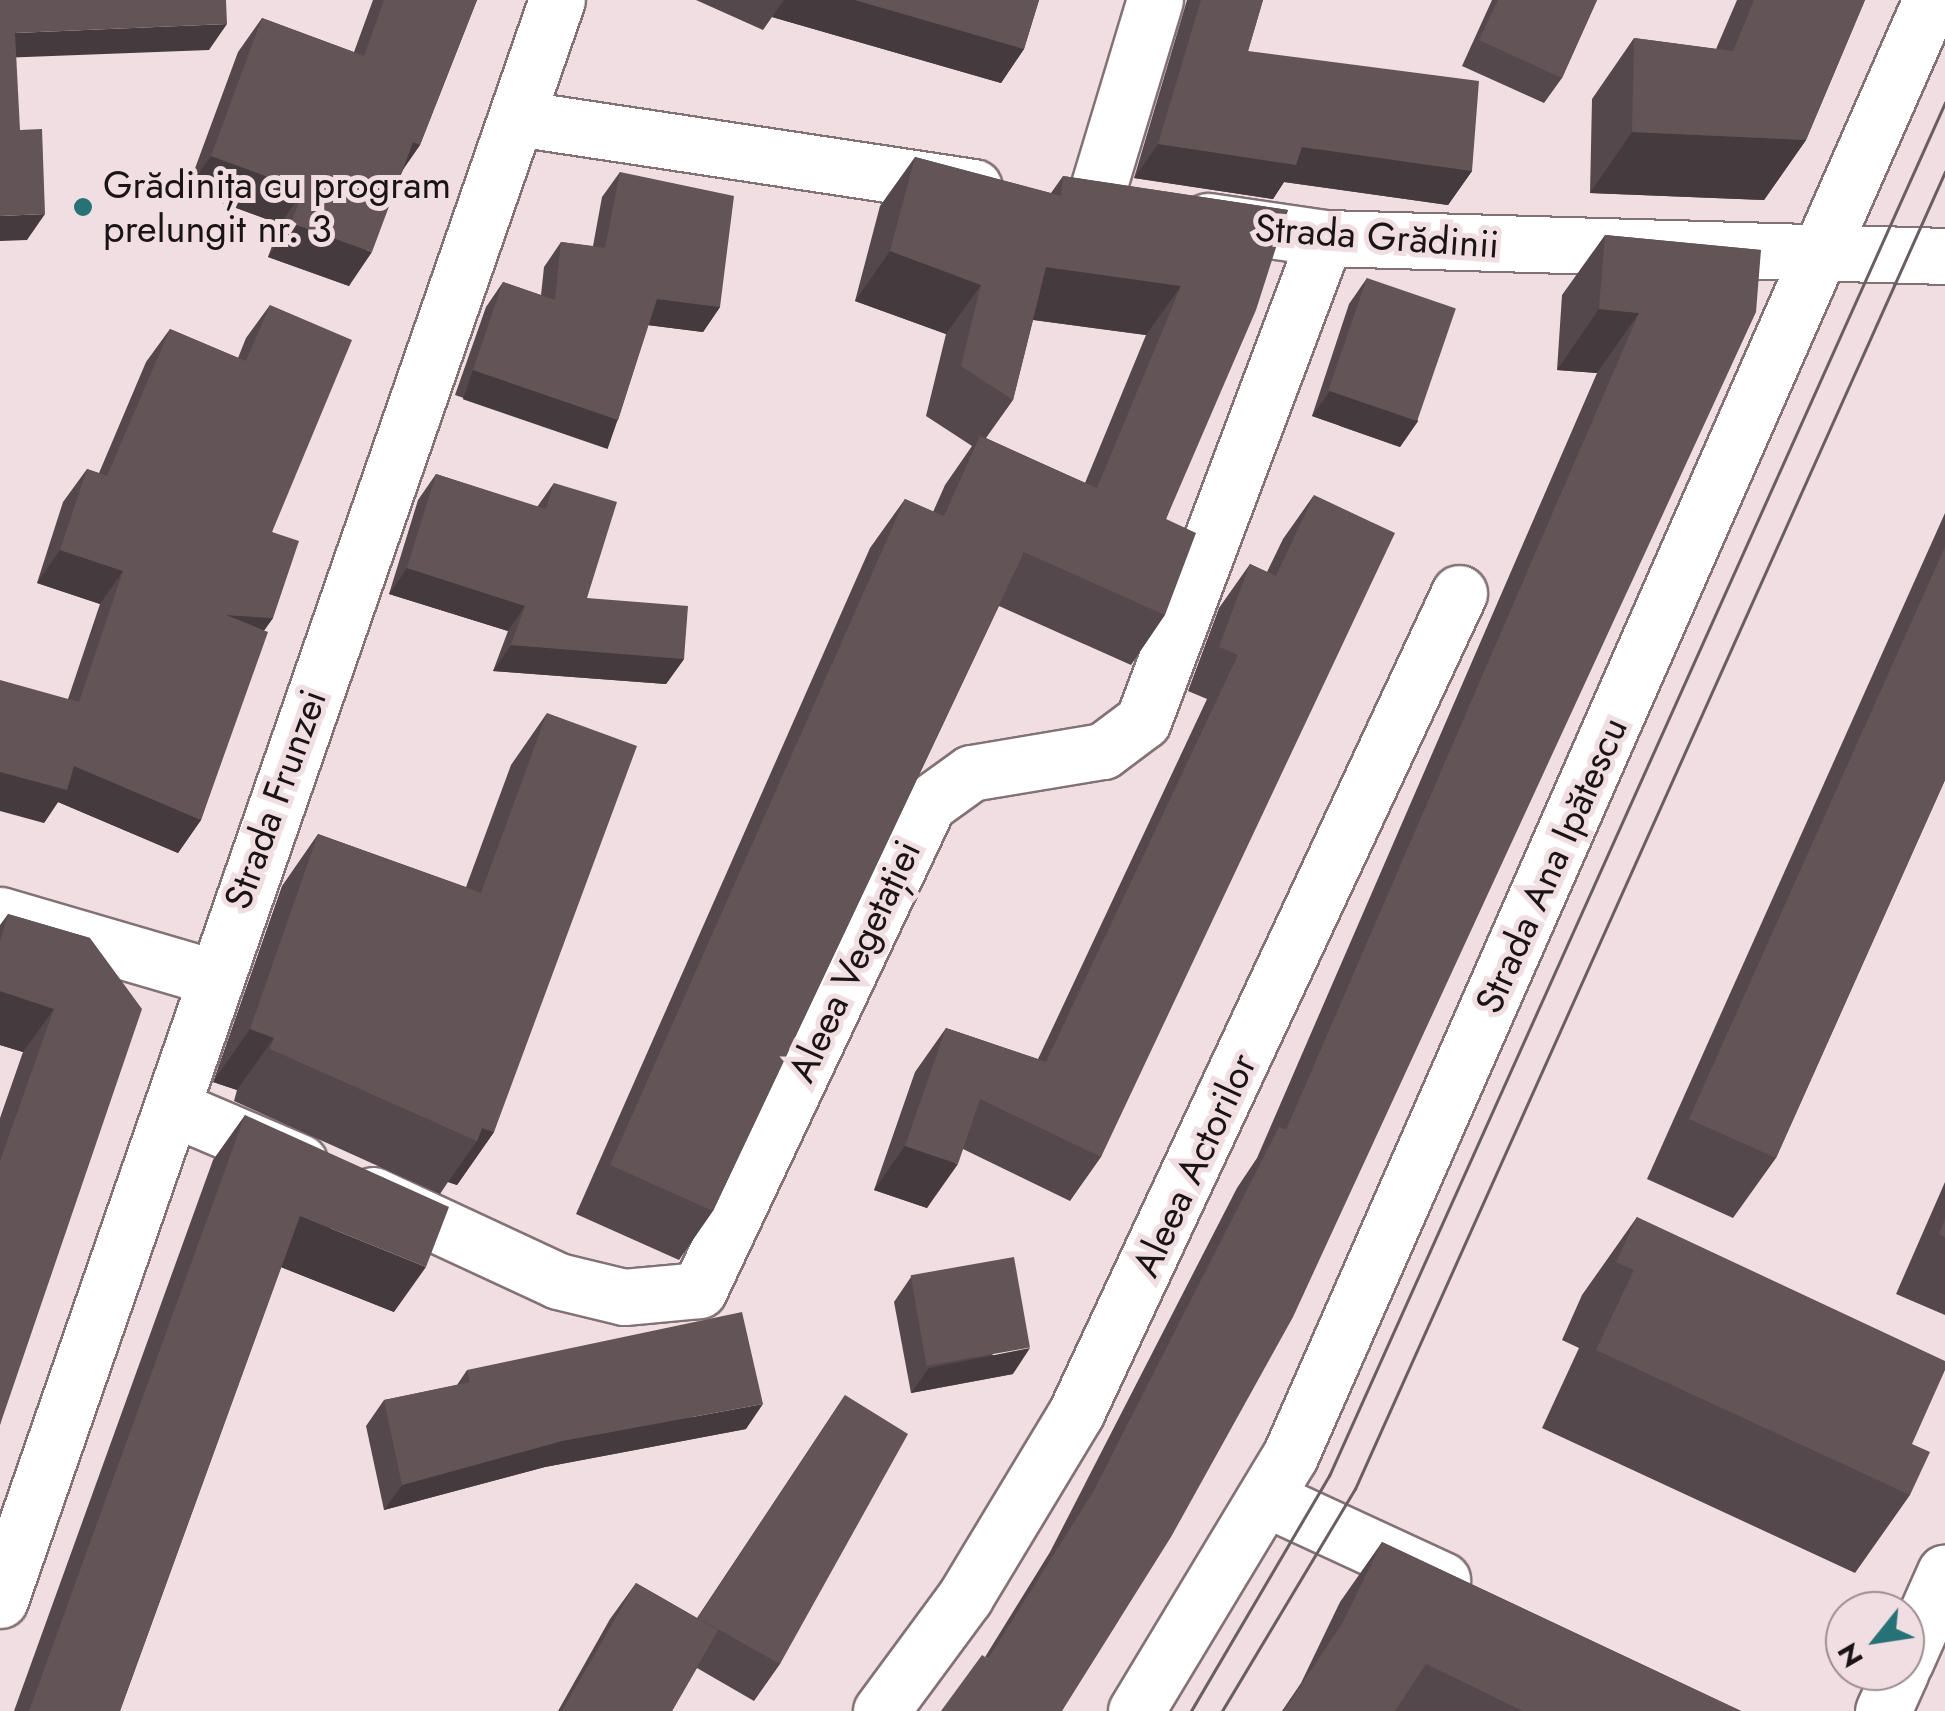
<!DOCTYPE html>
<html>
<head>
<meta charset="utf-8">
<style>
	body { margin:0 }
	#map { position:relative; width:1945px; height:1711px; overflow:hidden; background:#f1dee2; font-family:Jost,sans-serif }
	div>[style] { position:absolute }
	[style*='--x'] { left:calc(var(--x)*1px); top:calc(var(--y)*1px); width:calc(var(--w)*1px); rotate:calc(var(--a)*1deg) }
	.roads { filter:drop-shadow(2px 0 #827276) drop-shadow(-2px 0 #827276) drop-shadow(0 2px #827276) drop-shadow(0 -2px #827276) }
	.minor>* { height:55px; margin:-27.5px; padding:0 27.5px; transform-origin:27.5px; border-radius:27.5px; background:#fff }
	.tram>* { height:2.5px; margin:-1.25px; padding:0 1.25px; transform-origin:1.25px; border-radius:1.25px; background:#695e61 }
	.wall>* { inset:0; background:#55484c }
	.shaded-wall>* { inset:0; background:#453b3e; transform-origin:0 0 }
	.building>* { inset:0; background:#635458; transform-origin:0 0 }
	.dots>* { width:28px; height:28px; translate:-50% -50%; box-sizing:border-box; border:5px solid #f1dee2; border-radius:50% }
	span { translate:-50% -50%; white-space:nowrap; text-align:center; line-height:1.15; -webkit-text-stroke:10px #f1dee2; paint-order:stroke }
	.poi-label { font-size:38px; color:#1a1416 }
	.left { translate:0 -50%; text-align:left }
	.street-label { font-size:38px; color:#1a1416 }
	.north { position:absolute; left:1825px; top:1591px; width:100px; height:100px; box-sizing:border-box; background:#f1dee2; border:2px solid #9b8d90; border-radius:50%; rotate:240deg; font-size:28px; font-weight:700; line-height:40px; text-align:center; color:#1a1416 }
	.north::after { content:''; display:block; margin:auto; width:35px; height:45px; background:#277276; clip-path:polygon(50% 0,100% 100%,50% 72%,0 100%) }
</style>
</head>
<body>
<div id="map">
	<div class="roads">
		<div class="minor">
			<i style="--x:517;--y:118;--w:462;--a:8.6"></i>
			<i style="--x:1093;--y:205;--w:214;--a:-73.2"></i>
			<i style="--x:1208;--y:221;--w:118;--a:8.3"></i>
			<i style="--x:1325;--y:238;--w:620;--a:1.66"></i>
			<i style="--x:0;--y:915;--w:221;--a:16.3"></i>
			<i style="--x:175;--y:1109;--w:135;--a:23.1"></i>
			<i style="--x:373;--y:1195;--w:204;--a:24.9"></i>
			<i style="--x:558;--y:1281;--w:68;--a:13.6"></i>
			<i style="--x:624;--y:1297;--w:75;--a:-5.3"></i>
			<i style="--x:699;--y:1290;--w:537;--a:-64.77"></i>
			<i style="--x:928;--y:804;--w:53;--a:-35.8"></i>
			<i style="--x:971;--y:773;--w:134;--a:-9.5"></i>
			<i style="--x:1103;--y:751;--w:50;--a:-36.9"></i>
			<i style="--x:1143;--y:721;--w:516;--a:-69.35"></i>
			<i style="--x:1267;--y:1499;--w:193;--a:24.8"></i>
			<i style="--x:0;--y:1600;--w:1694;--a:-70.81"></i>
			<i style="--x:1905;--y:1662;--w:98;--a:-66"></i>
			<i style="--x:881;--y:1711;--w:142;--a:-53.6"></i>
			<i style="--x:965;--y:1597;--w:215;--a:-58.9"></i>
			<i style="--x:1076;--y:1413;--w:905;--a:-64.96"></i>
			<i style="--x:1136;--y:1711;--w:298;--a:-58.9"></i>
			<i style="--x:1290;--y:1456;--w:1591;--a:-66.24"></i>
			<i style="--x:1883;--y:1711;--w:44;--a:-65.8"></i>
		</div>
	</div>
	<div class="tram">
		<i style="--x:1191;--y:1711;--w:273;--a:-59.6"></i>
		<i style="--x:1329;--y:1476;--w:1505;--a:-65.84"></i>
		<i style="--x:1222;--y:1711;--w:259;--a:-59.1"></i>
		<i style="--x:1355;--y:1489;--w:1443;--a:-65.87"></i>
	</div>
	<div class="wall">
		<i style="clip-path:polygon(373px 0,477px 0,420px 145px,404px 168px,349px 286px,268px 257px,280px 224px,187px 190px,238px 52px,262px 18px,354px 52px)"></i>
		<i style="clip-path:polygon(696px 0,1039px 0,1024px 49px,1001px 83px,772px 17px,763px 30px)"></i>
		<i style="clip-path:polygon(1187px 0,1263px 0,1248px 51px,1472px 171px,1448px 205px,1284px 182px,1273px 199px,1134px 178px)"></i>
		<i style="clip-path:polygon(1492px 0,1597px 0,1562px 78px,1544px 103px,1462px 66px)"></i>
		<i style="clip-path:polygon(1737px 0,1865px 0,1806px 140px,1764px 200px,1590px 193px,1592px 99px,1634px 38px,1716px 49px)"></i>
		<i style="clip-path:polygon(evenodd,915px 157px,1051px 193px,1063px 176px,1288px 210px,1166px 519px,1165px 615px,1131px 665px,999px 606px,713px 1211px,679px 1260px,576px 1214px,870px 548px,905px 499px,933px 512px,945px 485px,972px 446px,926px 416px,946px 334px,855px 301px,880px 206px,915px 157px,1033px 320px,1146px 335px,1085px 483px,986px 438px,1013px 400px,1033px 320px)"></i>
		<i style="clip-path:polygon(620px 172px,720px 307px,703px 332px,648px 325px,618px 420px,600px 445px,455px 395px,486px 307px,503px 282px,541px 295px,544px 267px,561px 242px,593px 246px,602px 197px)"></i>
		<i style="clip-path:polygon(1605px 235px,1761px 250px,1062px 1711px,985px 1657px,1050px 1552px,1237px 1188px,1257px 1158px,1597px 373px,1557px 370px,1562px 295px)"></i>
		<i style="clip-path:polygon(1367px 278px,1418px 421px,1400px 447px,1312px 416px,1349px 304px)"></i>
		<i style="clip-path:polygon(270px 305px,273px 618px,264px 630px,201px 820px,178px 853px,58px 802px,44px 823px,68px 699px,100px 604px,37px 583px,63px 502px,87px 469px,99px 473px,146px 362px,170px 329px,238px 358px,246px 338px)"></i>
		<i style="clip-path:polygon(436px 474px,537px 507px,554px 483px,587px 598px,684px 659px,666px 684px,493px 671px,508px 631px,389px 594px,418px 500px)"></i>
		<i style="clip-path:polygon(1314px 495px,1101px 1157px,1070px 1201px,963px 1149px,927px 1208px,874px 1190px,915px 1072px,946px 1028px,1038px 1059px,1207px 699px,1188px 691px,1219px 608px,1250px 564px,1267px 572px,1283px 539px)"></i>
		<i style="clip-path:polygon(1945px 513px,1945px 780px,1776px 1158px,1733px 1218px,1647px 1179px)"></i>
		<i style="clip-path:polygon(547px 713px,494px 1132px,457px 1185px,448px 1182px,440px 1194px,234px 1101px,237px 1090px,213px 1082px,282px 886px,318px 834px,466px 887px,511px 765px)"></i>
		<i style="clip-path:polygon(8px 914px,90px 938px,0 1425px,0 1118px,23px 1052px,0 1045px,0 925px)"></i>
		<i style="clip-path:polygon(245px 1115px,394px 1312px,281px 1267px,120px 1711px,14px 1711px,213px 1160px)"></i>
		<i style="clip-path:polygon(1945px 1182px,1945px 1315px,1896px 1294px)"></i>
		<i style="clip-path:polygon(1637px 1217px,1912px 1444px,1910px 1495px,1855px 1573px,1542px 1428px,1579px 1348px,1562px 1340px,1582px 1295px)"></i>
		<i style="clip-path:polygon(911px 1277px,1013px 1374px,911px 1393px,894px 1302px)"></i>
		<i style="clip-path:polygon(467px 1370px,746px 1429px,545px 1467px,384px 1510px,366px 1426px,384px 1400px,457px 1385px)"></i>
		<i style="clip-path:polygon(845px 1395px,780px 1664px,754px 1701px,697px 1668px,672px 1711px,558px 1711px,610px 1619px,636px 1583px,697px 1618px)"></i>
		<i style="clip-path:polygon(1382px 1542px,1741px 1711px,1282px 1711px,1301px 1683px,1340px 1602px)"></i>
	</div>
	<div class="shaded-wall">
		<i style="clip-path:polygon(784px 0,855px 0,1024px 49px,1001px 83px,772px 17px)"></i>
		<i style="clip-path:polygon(227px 24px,209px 50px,0 58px,15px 33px)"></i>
		<i style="clip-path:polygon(1632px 132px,1806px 140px,1764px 200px,1590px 193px)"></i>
		<i style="clip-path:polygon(413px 142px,420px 145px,397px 178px)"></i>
		<i style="clip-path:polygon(1158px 144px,1302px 147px,1472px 171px,1448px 205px,1284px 182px,1273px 199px,1134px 178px)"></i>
		<i style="clip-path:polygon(211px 156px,304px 190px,280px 224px,187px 190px)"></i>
		<i style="clip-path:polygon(45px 214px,27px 240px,0 241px,0 216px)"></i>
		<i style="clip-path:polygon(291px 223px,372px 252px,349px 286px,268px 257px)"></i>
		<i style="clip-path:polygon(890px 251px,981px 285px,946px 334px,855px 301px)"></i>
		<i style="clip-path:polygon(1046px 267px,1181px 286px,1146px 335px,1012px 317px)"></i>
		<i style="clip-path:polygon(657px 299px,720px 307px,703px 332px,639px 324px)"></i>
		<i style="clip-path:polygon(1599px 309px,1639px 313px,1597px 373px,1557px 370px)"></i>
		<i style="left:473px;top:370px;width:153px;height:31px;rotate:19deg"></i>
		<i style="clip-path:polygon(1330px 391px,1418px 421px,1400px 447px,1312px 416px)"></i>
		<i style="clip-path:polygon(60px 550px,123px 571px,100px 604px,37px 583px)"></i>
		<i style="clip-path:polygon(407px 568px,525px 606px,508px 631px,389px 594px)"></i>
		<i style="clip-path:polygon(226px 615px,273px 618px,249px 652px)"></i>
		<i style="clip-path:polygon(511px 645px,684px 659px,666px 684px,493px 671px)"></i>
		<i style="clip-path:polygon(74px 766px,201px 820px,178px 853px,58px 802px,44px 823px,0 811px,0 772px)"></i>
		<i style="clip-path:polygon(0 991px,54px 1009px,23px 1052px,0 1045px)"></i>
		<i style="clip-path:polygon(250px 1029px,274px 1038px,237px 1090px,213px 1082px)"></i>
		<i style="clip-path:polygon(482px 1128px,494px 1132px,457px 1185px,448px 1182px,477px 1141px)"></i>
		<i style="clip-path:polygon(905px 1146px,958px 1164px,927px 1208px,874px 1190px)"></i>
		<i style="clip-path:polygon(300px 1216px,426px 1267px,394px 1312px,268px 1262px)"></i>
		<i style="clip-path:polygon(1030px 1348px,1013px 1374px,911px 1393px,929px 1368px)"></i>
		<i style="clip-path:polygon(763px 1404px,746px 1429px,545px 1467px,384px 1510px,402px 1485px,562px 1441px)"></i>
	</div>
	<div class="building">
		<i style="clip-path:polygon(0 0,226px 0,227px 24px,15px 33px,20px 130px,42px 129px,45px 214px,0 216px)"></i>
		<i style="clip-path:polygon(384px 0,477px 0,420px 145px,413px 142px,372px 252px,291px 223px,304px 190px,211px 156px,262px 18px,364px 56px)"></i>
		<i style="clip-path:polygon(855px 0,1039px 0,1024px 49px)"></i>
		<i style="clip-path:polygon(1201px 0,1263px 0,1248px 51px,1479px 81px,1472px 171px,1302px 147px,1296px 165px,1158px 144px)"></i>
		<i style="clip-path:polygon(1498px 0,1597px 0,1562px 78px,1479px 40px)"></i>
		<i style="clip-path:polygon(1754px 0,1865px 0,1806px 140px,1632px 132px,1634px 38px,1733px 51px)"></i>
		<i style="clip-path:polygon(915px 157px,1061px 196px,1063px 176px,1288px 210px,1256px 310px,1166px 519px,1196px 533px,1165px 615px,1024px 552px,713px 1211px,610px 1165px,905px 499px,944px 516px,980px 436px,1097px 488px,1181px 286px,1046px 267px,1013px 400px,961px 366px,981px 285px,890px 251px)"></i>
		<i style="clip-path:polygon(620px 172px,734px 196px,720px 307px,657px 299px,618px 420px,473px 370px,503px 282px,555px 300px,561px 242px,605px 248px)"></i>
		<i style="clip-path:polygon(1605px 235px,1761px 250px,1756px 312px,1293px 1317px,1171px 1537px,1062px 1711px,941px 1711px,982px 1655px,988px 1659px,1093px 1492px,1279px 1127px,1286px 1130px,1639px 313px,1599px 309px)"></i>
		<i style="left:1367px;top:278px;width:94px;height:119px;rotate:19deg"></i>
		<i style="clip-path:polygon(270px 305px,352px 340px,272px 532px,299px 541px,273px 618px,226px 615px,268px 632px,201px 820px,74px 766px,67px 790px,0 772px,0 680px,79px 702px,123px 571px,60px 550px,87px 469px,107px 476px,170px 329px,246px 361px)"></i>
		<i style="clip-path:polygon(436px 474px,546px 509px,554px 483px,617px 502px,587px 598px,688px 606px,684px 659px,511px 645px,525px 606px,407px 568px)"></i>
		<i style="clip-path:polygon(1314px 495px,1395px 533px,1101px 1157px,980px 1099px,958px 1164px,905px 1146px,946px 1028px,1046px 1062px,1238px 655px,1219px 647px,1250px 564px,1276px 576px)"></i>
		<i style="clip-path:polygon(1945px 547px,1945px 780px,1776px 1158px,1689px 1119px)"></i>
		<i style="clip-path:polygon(547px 713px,637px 746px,494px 1132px,482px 1128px,477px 1141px,270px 1049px,274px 1038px,250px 1029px,318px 834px,481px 893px)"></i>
		<i style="clip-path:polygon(8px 914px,90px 938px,142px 1009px,0 1425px,0 1161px,54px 1009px,0 991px,0 942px)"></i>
		<i style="clip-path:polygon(245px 1115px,449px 1207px,426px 1267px,300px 1216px,120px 1711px,29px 1711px)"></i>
		<i style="clip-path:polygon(1637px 1217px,1945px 1361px,1945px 1370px,1912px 1444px,1930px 1452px,1910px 1495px,1596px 1350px,1634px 1270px,1616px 1262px)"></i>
		<i style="clip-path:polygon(1945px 1219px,1945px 1237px,1939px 1234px)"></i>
		<i style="left:1014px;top:1257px;width:92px;height:105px;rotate:80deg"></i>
		<i style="clip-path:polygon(742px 1312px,763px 1404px,562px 1441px,402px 1485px,384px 1400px,470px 1382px,467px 1370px)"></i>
		<i style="clip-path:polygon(845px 1395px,908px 1434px,780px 1664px,698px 1618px)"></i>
		<i style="clip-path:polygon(1382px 1542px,1741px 1711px,1523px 1711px,1426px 1664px,1395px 1711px,1284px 1711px,1343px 1622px)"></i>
		<i style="clip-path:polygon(636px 1583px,718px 1630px,672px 1711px,562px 1711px)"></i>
	</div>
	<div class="dots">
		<i style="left:83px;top:207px;background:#277276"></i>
	</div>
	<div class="poi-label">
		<span class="left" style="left:103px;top:207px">Grădinița cu program<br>prelungit nr. 3</span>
	</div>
	<div class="street-label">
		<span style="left:1377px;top:236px;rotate:4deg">Strada Grădinii</span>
		<span style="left:275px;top:799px;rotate:-70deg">Strada Frunzei</span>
		<span style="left:1551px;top:865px;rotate:-66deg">Strada Ana Ipătescu</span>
		<span style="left:854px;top:961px;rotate:-65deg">Aleea Vegetației</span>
		<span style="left:1194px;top:1165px;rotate:-65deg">Aleea Actorilor</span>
	</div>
	<div class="north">N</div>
</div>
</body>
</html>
